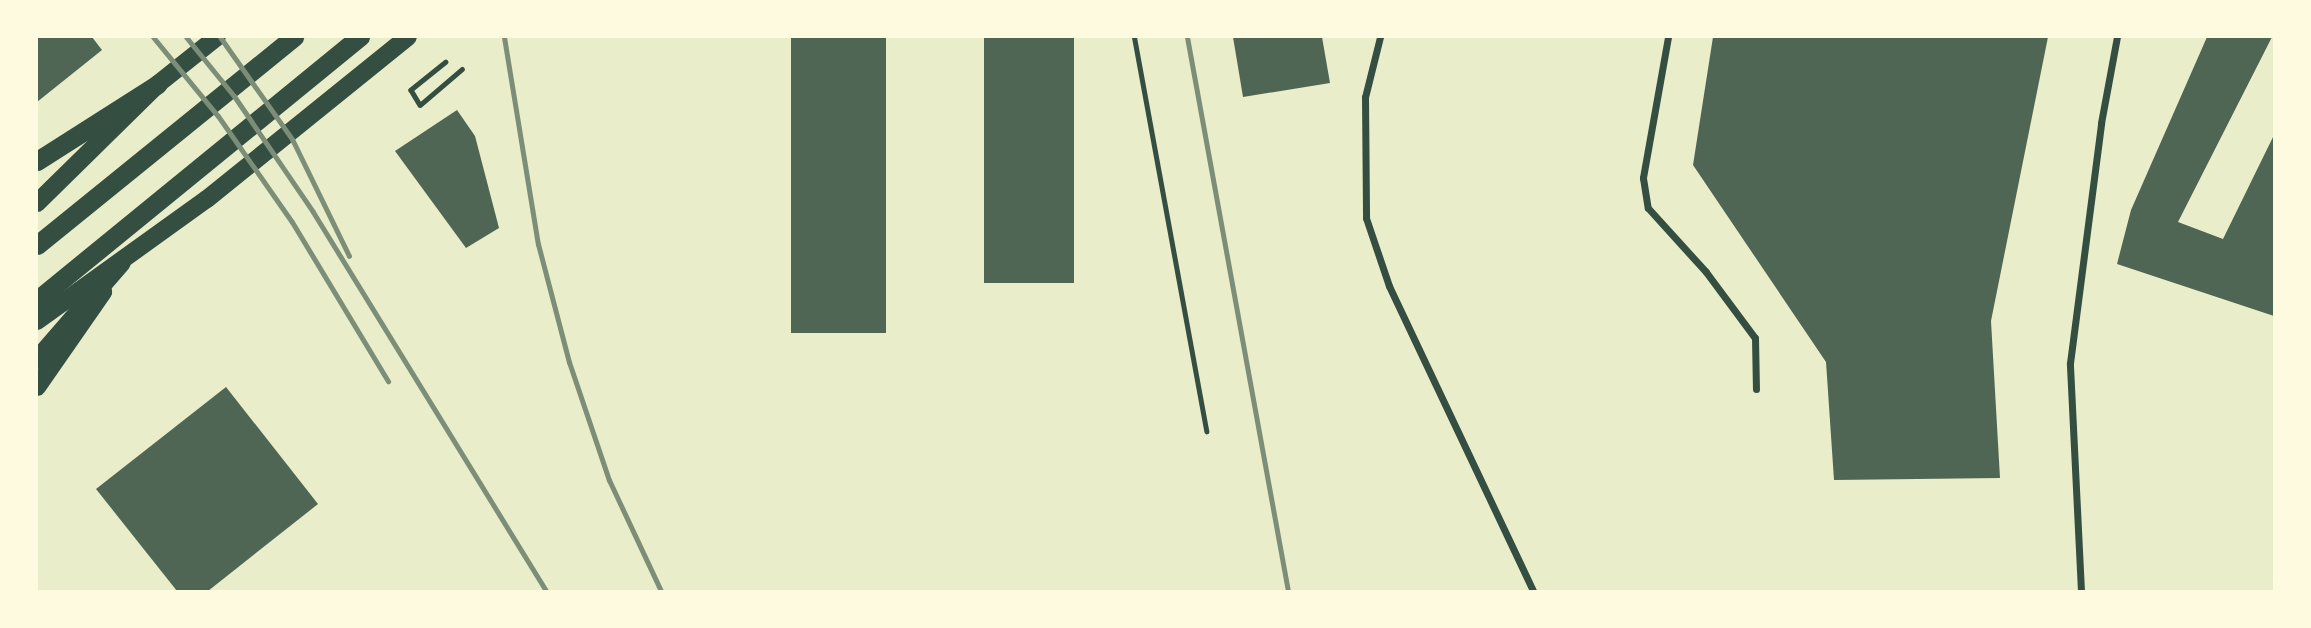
<!DOCTYPE html>
<html>
<head>
<meta charset="utf-8">
<style>
	body { margin:0 }
	#map { position:relative; width:2311px; height:628px; overflow:hidden; background:#e9edc9; font-family:Helvetica,sans-serif }
	div>[style] { position:absolute }
	[style*='--x'] { left:calc(var(--x)*1px); top:calc(var(--y)*1px); width:calc(var(--w)*1px); rotate:calc(var(--a)*1deg) }
	.building>* { inset:0; background:#4f6655; transform-origin:0 0 }
	.path>* { height:4.5px; margin:-2.25px; padding:0 2.25px; transform-origin:2.25px; border-radius:2.25px; background:#344e41 }
	.service>* { height:5px; margin:-2.5px; padding:0 2.5px; transform-origin:2.5px; border-radius:2.5px; background:#344e41 }
	.minor>* { height:7px; margin:-3.5px; padding:0 3.5px; transform-origin:3.5px; border-radius:3.5px; background:#344e41 }
	.primary>* { height:18px; margin:-9px; padding:0 9px; transform-origin:9px; border-radius:9px; background:#344e41 }
	.trunk>* { height:19px; margin:-9.5px; padding:0 9.5px; transform-origin:9.5px; border-radius:9.5px; background:#344e41 }
	.rail>* { height:5px; margin:-2.5px; padding:0 2.5px; transform-origin:2.5px; border-radius:2.5px; background:#7c8e77 }
	span { translate:-50% -50%; white-space:nowrap; text-align:center; line-height:1.15; -webkit-text-stroke:7px #fefae0; paint-order:stroke }
	.frame { position:absolute; inset:0; border:38px solid #fefae0; pointer-events:none }
</style>
</head>
<body>
<div id="map">
	<div class="building">
		<i style="clip-path:polygon(37px 37px,92px 37px,102px 50px,37px 102px)"></i>
		<i style="left:791px;top:37px;width:95px;height:296px"></i>
		<i style="left:984px;top:37px;width:90px;height:246px"></i>
		<i style="clip-path:polygon(1233px 37px,1322px 37px,1330px 83px,1243px 97px)"></i>
		<i style="clip-path:polygon(1713px 37px,2048px 37px,1991px 321px,2000px 478px,1834px 480px,1826px 362px,1693px 165px)"></i>
		<i style="clip-path:polygon(2207px 37px,2272px 37px,2178px 222px,2223px 239px,2274px 135px,2274px 316px,2117px 264px,2131px 210px)"></i>
		<i style="clip-path:polygon(457px 110px,475px 136px,499px 228px,466px 248px,395px 151px)"></i>
		<i style="clip-path:polygon(226px 387px,318px 504px,208px 591px,177px 591px,96px 489px)"></i>
	</div>
	<div class="path">
		<i style="--x:446;--y:62;--w:45;--a:141.3"></i>
		<i style="--x:411;--y:90;--w:17;--a:59"></i>
		<i style="--x:420;--y:105;--w:55;--a:-40.6"></i>
	</div>
	<div class="service">
		<i style="--x:1134;--y:37;--w:401;--a:79.6"></i>
	</div>
	<div class="minor">
		<i style="--x:1380;--y:37;--w:62;--a:104"></i>
		<i style="--x:1365;--y:97;--w:121;--a:89.5"></i>
		<i style="--x:1366;--y:218;--w:72;--a:71.3"></i>
		<i style="--x:1389;--y:286;--w:337;--a:64.7"></i>
		<i style="--x:1668;--y:37;--w:143;--a:100.1"></i>
		<i style="--x:1643;--y:178;--w:30;--a:81"></i>
		<i style="--x:1648;--y:208;--w:86;--a:47.8"></i>
		<i style="--x:1706;--y:272;--w:82;--a:53.4"></i>
		<i style="--x:1755;--y:338;--w:51;--a:88.9"></i>
		<i style="--x:2081;--y:591;--w:228;--a:-92.8"></i>
		<i style="--x:2070;--y:363;--w:242;--a:-82.6"></i>
		<i style="--x:2101;--y:123;--w:87;--a:-79.5"></i>
	</div>
	<div class="primary">
		<i style="--x:37;--y:203;--w:170;--a:-44.5"></i>
		<i style="--x:158;--y:84;--w:75;--a:-38.5"></i>
		<i style="--x:37;--y:321;--w:209;--a:-35.7"></i>
		<i style="--x:207;--y:199;--w:258;--a:-38.9"></i>
		<i style="--x:37;--y:387;--w:116;--a:-55.2"></i>
	</div>
	<div class="trunk">
		<i style="--x:37;--y:161;--w:143;--a:-32.5"></i>
		<i style="--x:37;--y:245;--w:331;--a:-39"></i>
		<i style="--x:37;--y:300;--w:417;--a:-39.2"></i>
		<i style="--x:37;--y:359;--w:128;--a:-49.1"></i>
	</div>
	<div class="rail">
		<i style="--x:153;--y:37;--w:102;--a:50.6"></i>
		<i style="--x:218;--y:116;--w:129;--a:55.1"></i>
		<i style="--x:292;--y:222;--w:186;--a:58.9"></i>
		<i style="--x:186;--y:37;--w:76;--a:50.9"></i>
		<i style="--x:234;--y:96;--w:140;--a:55.7"></i>
		<i style="--x:313;--y:212;--w:445;--a:58.4"></i>
		<i style="--x:220;--y:37;--w:125;--a:54.8"></i>
		<i style="--x:292;--y:139;--w:130;--a:64"></i>
		<i style="--x:504;--y:37;--w:210;--a:80.7"></i>
		<i style="--x:538;--y:244;--w:122;--a:75.3"></i>
		<i style="--x:569;--y:362;--w:125;--a:71.3"></i>
		<i style="--x:609;--y:480;--w:123;--a:64.9"></i>
		<i style="--x:1187;--y:37;--w:563;--a:79.67"></i>
	</div>
	<div class="frame"></div>
</div>
</body>
</html>
